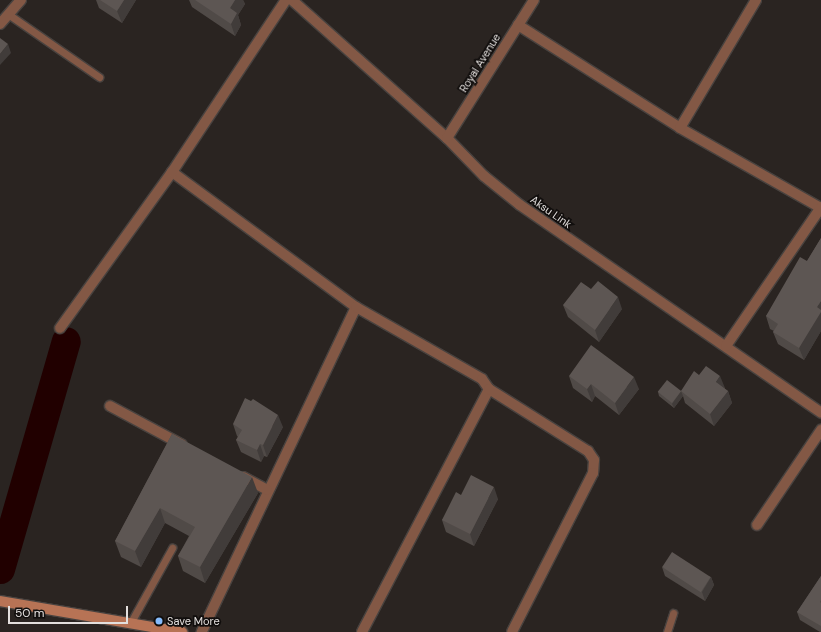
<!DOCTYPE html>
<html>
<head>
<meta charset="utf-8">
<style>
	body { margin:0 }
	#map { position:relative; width:821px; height:632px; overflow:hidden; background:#2a2421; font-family:"DM Sans",sans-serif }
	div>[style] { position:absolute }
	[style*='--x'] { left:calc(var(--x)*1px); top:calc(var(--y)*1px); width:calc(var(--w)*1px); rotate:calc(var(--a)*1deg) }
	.river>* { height:29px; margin:-14.5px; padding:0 14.5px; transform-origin:14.5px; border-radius:14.5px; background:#210000 }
	.roads { filter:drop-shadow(1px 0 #48423f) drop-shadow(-1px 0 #48423f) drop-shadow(0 1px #48423f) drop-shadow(0 -1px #48423f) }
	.service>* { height:7px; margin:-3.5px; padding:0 3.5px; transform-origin:3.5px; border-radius:3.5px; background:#835845 }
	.minor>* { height:10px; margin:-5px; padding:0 5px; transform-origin:5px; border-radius:5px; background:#835845 }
	.secondary>* { height:10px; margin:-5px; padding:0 5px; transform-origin:5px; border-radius:5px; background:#b77355 }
	.wall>* { inset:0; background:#504a47 }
	.shaded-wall>* { inset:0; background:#413c3a }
	.building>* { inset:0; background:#5d5653; transform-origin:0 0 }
	.dots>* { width:11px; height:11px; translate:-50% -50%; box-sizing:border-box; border:2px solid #110e0d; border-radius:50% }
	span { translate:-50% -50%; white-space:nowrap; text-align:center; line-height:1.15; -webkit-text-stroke:3.5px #110e0d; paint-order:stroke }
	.street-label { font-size:11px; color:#e3dfdd }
	.poi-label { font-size:11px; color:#e3dfdd }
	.left { translate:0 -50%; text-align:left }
	.scale { position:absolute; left:8px; top:606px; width:120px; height:18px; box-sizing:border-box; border:2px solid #e3dfdd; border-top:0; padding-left:5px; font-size:12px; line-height:14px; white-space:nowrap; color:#e3dfdd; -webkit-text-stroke:3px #110e0d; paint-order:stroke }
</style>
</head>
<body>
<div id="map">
	<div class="river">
		<i style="--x:0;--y:569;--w:237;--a:-73.9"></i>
	</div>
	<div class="roads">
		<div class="service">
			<i style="--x:8;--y:14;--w:111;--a:34.7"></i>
			<i style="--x:131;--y:622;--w:85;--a:-61"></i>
			<i style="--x:667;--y:632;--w:20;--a:-72"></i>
		</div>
		<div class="minor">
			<i style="--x:292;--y:0;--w:208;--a:41.7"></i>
			<i style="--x:447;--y:138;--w:53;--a:45.8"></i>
			<i style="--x:484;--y:176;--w:46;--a:38.9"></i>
			<i style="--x:520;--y:205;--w:366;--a:34.6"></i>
			<i style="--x:0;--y:24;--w:32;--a:-49"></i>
			<i style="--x:518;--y:25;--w:192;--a:32.4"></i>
			<i style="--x:680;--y:128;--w:162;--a:29.6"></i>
			<i style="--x:680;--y:128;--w:149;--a:-59.3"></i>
			<i style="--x:447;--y:138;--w:163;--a:-57.8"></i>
			<i style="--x:172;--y:172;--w:228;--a:36.3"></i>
			<i style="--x:356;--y:307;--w:360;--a:115.4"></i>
			<i style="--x:356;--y:307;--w:145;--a:29.7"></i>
			<i style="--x:482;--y:379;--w:12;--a:55"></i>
			<i style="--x:489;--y:389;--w:274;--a:117.6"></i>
			<i style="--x:60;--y:328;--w:192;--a:-54.3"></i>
			<i style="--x:172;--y:172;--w:206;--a:-56.5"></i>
			<i style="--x:726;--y:346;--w:168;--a:-55.6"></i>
			<i style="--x:489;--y:389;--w:117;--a:32.1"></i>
			<i style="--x:588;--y:451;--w:11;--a:56"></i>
			<i style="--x:594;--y:460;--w:13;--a:94"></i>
			<i style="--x:593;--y:473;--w:178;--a:117"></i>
			<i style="--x:110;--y:406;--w:81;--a:28.2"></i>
			<i style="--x:243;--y:477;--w:27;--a:28"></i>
			<i style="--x:757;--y:525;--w:115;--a:-56"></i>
		</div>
		<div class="secondary">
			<i style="--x:0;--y:601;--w:185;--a:9.7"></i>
		</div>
	</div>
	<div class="wall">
		<i style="clip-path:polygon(96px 0,136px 0,122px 23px,99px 8px)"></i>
		<i style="clip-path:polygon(189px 0,243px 0,245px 4px,238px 15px,241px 25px,235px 36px,192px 7px)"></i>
		<i style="clip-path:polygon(821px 238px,821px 331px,804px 360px,778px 344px,773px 332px,774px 331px,770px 329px,766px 316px,807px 261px)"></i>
		<i style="clip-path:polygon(563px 305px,622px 309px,599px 342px,568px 317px)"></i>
		<i style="clip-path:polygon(699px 375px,725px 388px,725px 389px,728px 391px,732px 403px,714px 426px,685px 403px,683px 396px,674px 408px,659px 396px,658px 392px,681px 391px)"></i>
		<i style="clip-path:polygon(569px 376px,639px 389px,619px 415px,595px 396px,592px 402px,573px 388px)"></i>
		<i style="clip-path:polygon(233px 424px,283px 427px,267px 457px,264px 456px,261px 462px,241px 452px,236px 440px,238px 437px,237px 436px)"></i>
		<i style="clip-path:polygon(172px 434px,258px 493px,205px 583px,183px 571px,178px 556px,189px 536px,165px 523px,141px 567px,121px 557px,115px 541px)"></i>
		<i style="clip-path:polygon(461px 495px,498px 499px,474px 546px,446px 532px,442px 520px)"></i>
		<i style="clip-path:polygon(662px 567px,711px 577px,714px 585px,705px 601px,665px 576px)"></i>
		<i style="clip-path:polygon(821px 576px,821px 632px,820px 632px,800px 620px,797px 612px)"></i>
	</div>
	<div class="shaded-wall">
		<i style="clip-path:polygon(124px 0,136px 0,122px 23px,117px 11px)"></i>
		<i style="clip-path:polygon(235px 0,243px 0,245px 4px,238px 15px,241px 25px,235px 36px,231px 24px,230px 8px)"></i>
		<i style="clip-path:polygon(8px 44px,11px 53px,0 65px,0 54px)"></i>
		<i style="clip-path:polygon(618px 297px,622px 309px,599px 342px,595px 330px)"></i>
		<i style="clip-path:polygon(821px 301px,821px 331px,804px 360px,799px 348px,817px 307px)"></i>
		<i style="clip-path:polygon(720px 376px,725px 388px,721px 394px,716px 382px)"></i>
		<i style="clip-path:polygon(634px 377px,639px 389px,619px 415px,615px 403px)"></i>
		<i style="clip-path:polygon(591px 384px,595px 396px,592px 402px,587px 389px)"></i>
		<i style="clip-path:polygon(681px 391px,683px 396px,674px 408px,672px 404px)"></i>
		<i style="clip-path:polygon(728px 391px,732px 403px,714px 426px,710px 414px)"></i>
		<i style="clip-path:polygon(278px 415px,283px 427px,267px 457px,263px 445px)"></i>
		<i style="clip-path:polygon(260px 444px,264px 456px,261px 462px,257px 450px)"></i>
		<i style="clip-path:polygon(252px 477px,258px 493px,205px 583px,200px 567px)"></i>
		<i style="clip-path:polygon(494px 487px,498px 499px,474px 546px,470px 534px)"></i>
		<i style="clip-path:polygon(160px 508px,165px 523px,141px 567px,135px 551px)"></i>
		<i style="clip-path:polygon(711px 577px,714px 585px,705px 601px,702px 592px)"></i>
	</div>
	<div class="building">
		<i style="clip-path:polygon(100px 0,124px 0,117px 11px)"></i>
		<i style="clip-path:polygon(195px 0,235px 0,230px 8px,237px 13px,231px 24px)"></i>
		<i style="clip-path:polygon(0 38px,8px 44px,0 54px)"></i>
		<i style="clip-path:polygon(821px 238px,821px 301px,817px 307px,821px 310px,821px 312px,799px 348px,773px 332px,778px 324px,766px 316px,800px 257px,807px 261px)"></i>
		<i style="clip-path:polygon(598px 281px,618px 297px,595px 330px,563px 305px,581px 282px,591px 289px)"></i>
		<i style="clip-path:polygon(591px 345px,634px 377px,615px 403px,591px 384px,587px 389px,569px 376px)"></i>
		<i style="clip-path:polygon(706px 366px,720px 376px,716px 382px,728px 391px,710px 414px,681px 391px,694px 371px,699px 375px)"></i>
		<i style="left:667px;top:380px;width:18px;height:15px;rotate:38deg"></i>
		<i style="clip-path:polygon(245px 398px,251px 401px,253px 399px,278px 415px,263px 445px,260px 444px,257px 450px,236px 440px,242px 430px,233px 424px)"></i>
		<i style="clip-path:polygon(172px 434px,252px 477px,200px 567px,178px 556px,195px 527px,160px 508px,135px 551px,115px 541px)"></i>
		<i style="clip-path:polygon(471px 475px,494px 487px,470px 534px,442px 520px,456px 492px,461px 495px)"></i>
		<i style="left:672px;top:552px;width:46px;height:18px;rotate:33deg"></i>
		<i style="clip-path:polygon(821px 576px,821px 600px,820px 602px,821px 603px,821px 626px,797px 612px)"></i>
	</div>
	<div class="dots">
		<i style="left:159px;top:621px;background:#86bbfb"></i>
	</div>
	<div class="street-label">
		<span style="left:480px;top:63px;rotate:-58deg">Royal Avenue</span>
		<span style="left:551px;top:212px;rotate:35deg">Aksu Link</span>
	</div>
	<div class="poi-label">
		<span class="left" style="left:167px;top:621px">Save More</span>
	</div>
	<div class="scale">50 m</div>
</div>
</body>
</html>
